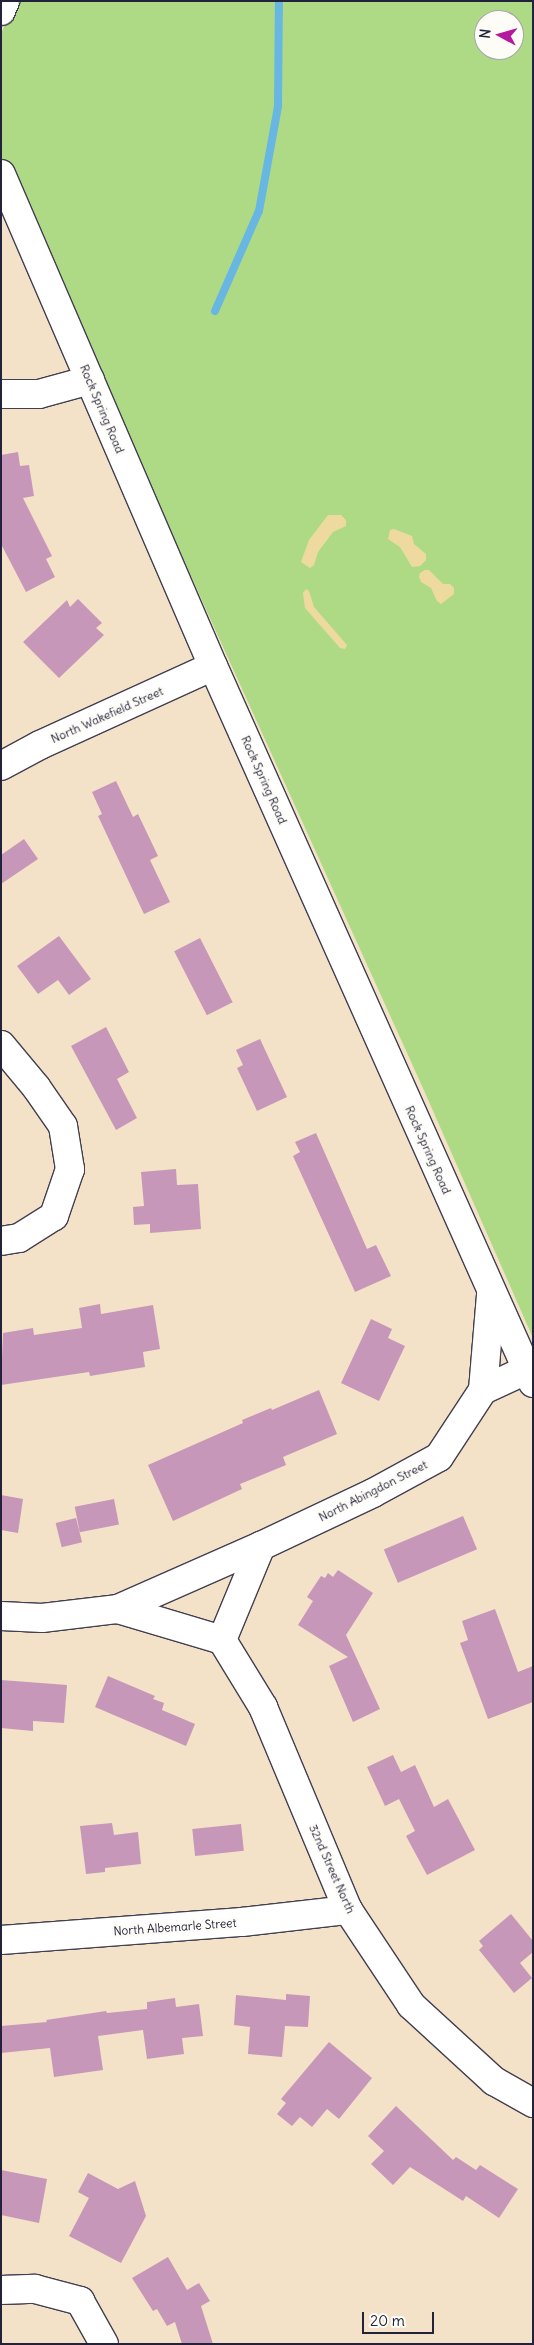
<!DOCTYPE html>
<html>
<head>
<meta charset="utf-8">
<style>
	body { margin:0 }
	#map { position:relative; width:534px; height:2345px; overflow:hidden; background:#f4e2c8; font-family:Delius,sans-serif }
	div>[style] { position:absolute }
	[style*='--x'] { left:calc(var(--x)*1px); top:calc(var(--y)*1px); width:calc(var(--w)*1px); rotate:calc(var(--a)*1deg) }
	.green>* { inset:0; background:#afda85 }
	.sand>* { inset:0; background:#eeda9e }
	.stream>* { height:8px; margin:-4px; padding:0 4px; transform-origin:4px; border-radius:4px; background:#68b6e2 }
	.building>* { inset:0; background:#c697b8; transform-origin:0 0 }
	.roads { filter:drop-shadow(1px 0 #423f50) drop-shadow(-1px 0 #423f50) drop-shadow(0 1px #423f50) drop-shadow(0 -1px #423f50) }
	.minor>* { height:28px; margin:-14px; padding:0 14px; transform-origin:14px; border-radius:14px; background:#fff }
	span { translate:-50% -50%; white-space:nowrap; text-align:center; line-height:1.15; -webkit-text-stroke:5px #fdfcf7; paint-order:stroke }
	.street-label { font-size:12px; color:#22223b }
	.frame { position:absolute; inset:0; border:2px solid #22223b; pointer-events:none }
	.north { position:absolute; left:474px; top:10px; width:50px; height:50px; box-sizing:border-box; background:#fdfcf7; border:1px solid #a5a5ac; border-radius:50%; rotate:276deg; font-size:14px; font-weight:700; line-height:20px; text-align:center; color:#22223b }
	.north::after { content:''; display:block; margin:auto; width:18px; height:22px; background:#b5179e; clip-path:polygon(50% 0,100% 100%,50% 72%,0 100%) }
	.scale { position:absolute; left:362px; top:2312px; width:72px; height:22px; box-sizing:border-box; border:2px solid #22223b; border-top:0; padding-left:6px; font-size:15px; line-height:18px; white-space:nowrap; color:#22223b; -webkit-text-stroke:4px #fdfcf7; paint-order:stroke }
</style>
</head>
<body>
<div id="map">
	<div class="green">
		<i style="clip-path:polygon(evenodd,15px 1px,533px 1px,533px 1338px,422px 1086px,1px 157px,1px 34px,15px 1px,484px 20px,514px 20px,514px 50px,484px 50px,484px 20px)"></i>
	</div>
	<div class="sand">
		<i style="clip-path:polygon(328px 515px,341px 515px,346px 520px,346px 526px,333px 532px,318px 552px,314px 565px,310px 568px,301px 562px,309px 540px)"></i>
		<i style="clip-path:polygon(394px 529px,412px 536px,414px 544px,426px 554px,426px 560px,420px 566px,412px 567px,400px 547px,388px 539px,390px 530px)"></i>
		<i style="clip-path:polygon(425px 570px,429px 570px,443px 584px,450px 584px,454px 588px,454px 594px,441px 604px,437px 601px,431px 588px,421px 582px,419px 577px,420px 573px)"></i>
		<i style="clip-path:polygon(306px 589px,309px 591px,314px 607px,347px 645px,345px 649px,340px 648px,305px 608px,303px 593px)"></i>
	</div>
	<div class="stream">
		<i style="--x:215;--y:311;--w:109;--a:-66.3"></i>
		<i style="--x:259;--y:211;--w:107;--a:-79.7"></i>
		<i style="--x:278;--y:106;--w:105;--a:-89.5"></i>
	</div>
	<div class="building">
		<i style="clip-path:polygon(18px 452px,20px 466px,29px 465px,34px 496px,23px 498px,52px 556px,46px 559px,55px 577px,26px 592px,1px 544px,1px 455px)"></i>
		<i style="clip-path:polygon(78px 599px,102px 623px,96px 628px,104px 635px,59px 678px,23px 642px,67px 600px,70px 607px)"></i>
		<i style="clip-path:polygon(116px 781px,133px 817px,138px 814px,158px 856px,150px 860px,170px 902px,144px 914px,98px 816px,102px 814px,92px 792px)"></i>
		<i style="clip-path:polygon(24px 839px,38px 859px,1px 884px,1px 855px)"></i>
		<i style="clip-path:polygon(59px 936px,91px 979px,69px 995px,58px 980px,38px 994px,17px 966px)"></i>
		<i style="left:200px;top:938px;width:72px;height:29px;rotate:63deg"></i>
		<i style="clip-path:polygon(106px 1027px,129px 1072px,117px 1079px,137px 1118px,116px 1130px,71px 1046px)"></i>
		<i style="clip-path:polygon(260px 1039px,287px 1097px,257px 1111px,237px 1068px,243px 1065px,236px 1050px)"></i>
		<i style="clip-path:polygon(316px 1133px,367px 1249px,376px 1245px,391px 1276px,355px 1292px,293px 1156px,300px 1152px,295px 1142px)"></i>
		<i style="clip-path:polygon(176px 1169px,177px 1185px,198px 1184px,201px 1229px,150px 1233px,150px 1224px,134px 1225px,133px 1207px,144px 1206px,141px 1172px)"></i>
		<i style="clip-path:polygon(100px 1304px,101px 1314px,153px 1305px,160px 1349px,143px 1352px,145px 1367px,90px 1376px,89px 1372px,1px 1385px,3px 1333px,33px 1328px,34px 1335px,82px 1328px,79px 1308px)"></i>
		<i style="clip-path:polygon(371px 1319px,392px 1329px,388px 1338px,405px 1346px,379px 1401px,341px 1383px)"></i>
		<i style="clip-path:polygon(319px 1390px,337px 1434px,283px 1457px,286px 1465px,240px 1484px,242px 1489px,173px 1521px,148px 1465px,243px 1423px,242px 1420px,271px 1408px,272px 1410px)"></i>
		<i style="clip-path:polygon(1px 1495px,23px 1499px,18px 1533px,1px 1530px)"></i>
		<i style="left:114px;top:1499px;width:26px;height:40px;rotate:79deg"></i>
		<i style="left:463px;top:1516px;width:36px;height:86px;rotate:67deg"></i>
		<i style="left:76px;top:1518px;width:25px;height:21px;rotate:76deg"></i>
		<i style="clip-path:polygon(338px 1570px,373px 1593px,346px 1635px,380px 1709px,353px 1722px,329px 1666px,348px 1657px,298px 1625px,313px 1601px,307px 1597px,321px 1576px,325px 1578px,328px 1573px,333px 1577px)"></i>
		<i style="clip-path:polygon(495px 1609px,518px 1672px,533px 1666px,533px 1702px,488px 1719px,460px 1643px,468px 1640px,462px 1621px)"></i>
		<i style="clip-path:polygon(108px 1676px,155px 1696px,153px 1699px,164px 1703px,162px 1710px,195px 1724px,186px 1746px,95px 1707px)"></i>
		<i style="clip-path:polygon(1px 1680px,67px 1685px,64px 1723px,33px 1721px,33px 1731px,1px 1728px)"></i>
		<i style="clip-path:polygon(393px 1755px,401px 1772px,415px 1765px,434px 1807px,448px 1799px,475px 1850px,427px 1875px,406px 1836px,415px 1831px,399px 1799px,385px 1806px,367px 1767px)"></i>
		<i style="clip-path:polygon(112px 1823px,114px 1835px,138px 1832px,141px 1864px,105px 1868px,105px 1872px,86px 1874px,80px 1826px)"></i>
		<i style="left:241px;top:1824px;width:27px;height:49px;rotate:84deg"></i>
		<i style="clip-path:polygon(511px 1914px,533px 1941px,533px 1952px,520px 1963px,532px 1978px,514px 1993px,479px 1950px,483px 1946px,479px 1941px)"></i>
		<i style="clip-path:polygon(286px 1994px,310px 1996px,308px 2027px,285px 2026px,282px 2057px,248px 2054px,250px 2027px,234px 2025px,236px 1995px,286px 2000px)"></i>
		<i style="clip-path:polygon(175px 1998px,176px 2007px,199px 2004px,203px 2036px,182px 2038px,184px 2054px,147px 2059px,143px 2030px,98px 2036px,103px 2070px,54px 2077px,50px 2048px,1px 2053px,1px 2026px,47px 2022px,46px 2020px,106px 2011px,107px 2013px,147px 2009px,147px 2002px)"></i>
		<i style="clip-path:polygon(329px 2042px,372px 2078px,339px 2119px,327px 2109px,312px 2127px,300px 2117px,292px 2126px,277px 2114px,286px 2103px,281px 2099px)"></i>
		<i style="clip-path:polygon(396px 2106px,453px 2160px,456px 2157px,476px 2170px,480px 2165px,518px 2189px,499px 2218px,466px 2196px,463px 2201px,410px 2167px,393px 2185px,371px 2164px,384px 2151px,368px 2136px)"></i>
		<i style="clip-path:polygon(1px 2170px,47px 2179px,39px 2223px,1px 2215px)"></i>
		<i style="clip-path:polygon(88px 2173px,118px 2189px,135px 2181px,146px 2216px,121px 2263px,69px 2236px,89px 2198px,78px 2192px)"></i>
		<i style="clip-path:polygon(168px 2257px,187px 2290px,199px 2283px,210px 2301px,201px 2306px,213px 2344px,182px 2344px,175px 2322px,167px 2326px,157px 2309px,153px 2311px,132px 2278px)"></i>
	</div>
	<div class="roads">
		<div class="minor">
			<i style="--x:1;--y:11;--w:11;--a:-68"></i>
			<i style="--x:1;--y:174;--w:536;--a:66.69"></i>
			<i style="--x:213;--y:666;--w:785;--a:65.95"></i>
			<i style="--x:1;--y:394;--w:38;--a:0"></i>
			<i style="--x:39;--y:394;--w:53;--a:-15.4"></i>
			<i style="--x:1;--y:766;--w:44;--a:-28.3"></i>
			<i style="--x:40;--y:745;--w:190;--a:-24.5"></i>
			<i style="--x:1;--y:1045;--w:55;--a:50.2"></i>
			<i style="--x:36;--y:1087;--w:47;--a:55.3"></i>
			<i style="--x:63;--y:1126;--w:44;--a:80.8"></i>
			<i style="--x:70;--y:1169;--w:50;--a:108.8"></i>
			<i style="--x:54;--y:1216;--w:41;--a:147.8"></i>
			<i style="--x:19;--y:1238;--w:18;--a:171"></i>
			<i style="--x:483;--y:1390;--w:47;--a:-24.9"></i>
			<i style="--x:118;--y:1609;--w:156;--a:-23.8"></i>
			<i style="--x:1;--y:1616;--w:41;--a:2.8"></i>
			<i style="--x:42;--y:1618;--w:77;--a:-6.8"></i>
			<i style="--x:118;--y:1609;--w:109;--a:16.6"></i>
			<i style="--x:222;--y:1640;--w:102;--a:-67.5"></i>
			<i style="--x:261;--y:1546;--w:124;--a:-25.3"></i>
			<i style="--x:373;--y:1493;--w:75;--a:-28.6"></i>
			<i style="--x:439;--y:1457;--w:80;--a:-56.7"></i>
			<i style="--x:483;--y:1390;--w:96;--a:-85.2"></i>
			<i style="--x:222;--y:1640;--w:79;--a:58.5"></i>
			<i style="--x:263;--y:1707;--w:220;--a:67.3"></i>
			<i style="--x:348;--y:1910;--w:114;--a:56.4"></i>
			<i style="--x:411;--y:2005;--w:113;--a:42.5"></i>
			<i style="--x:494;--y:2081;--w:45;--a:29.4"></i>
			<i style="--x:1;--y:1940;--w:242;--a:-4.3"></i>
			<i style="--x:242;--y:1922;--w:107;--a:-6.5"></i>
			<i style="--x:1;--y:2290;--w:34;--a:-2"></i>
			<i style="--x:35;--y:2289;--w:47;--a:14.9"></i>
			<i style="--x:80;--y:2301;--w:49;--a:60.8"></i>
		</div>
	</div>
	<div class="street-label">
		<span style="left:102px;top:409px;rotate:67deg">Rock Spring Road</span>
		<span style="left:107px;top:715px;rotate:-24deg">North Wakefield Street</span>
		<span style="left:264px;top:780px;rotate:66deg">Rock Spring Road</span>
		<span style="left:428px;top:1150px;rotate:66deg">Rock Spring Road</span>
		<span style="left:373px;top:1491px;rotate:-27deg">North Abingdon Street</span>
		<span style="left:332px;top:1869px;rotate:66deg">32nd Street North</span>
		<span style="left:175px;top:1927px;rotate:-4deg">North Albemarle Street</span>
	</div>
	<div class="frame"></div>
	<div class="north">N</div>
	<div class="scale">20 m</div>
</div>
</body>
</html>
